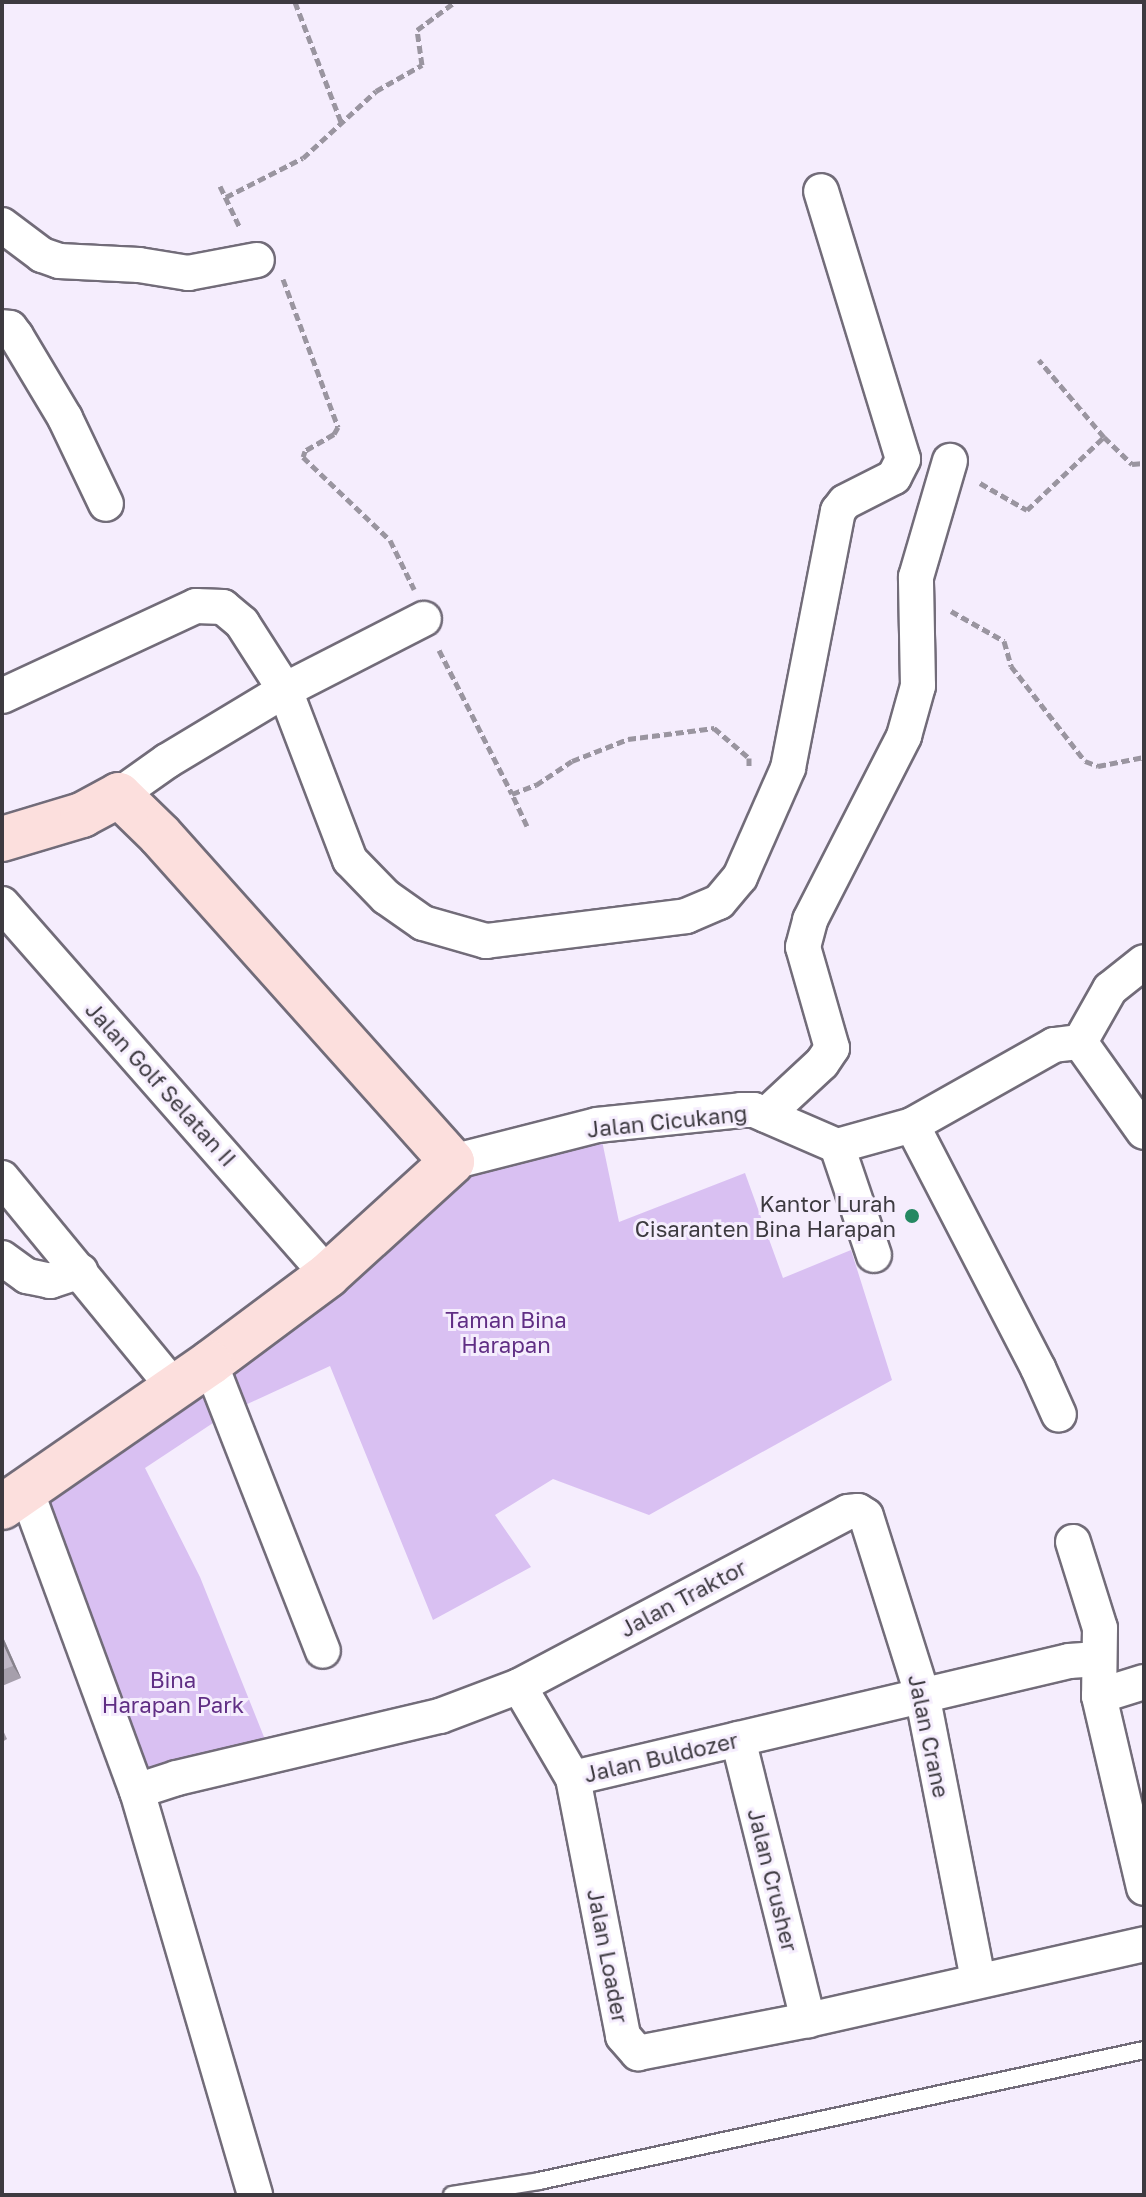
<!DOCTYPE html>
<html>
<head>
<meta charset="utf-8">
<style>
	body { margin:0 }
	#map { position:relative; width:1146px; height:2197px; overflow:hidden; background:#f5edfd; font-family:"Golos Text",sans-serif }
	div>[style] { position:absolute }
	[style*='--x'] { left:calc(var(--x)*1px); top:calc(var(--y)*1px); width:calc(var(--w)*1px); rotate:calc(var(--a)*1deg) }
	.green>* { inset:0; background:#d9c0f2 }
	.path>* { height:5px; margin-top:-2.5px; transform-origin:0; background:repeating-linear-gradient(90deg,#9a95a0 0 8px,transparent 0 12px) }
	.roads { filter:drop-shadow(2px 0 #726c79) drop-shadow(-2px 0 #726c79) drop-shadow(0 2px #726c79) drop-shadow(0 -2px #726c79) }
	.lane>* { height:16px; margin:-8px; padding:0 8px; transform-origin:8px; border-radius:8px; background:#fff }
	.street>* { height:34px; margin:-17px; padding:0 17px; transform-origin:17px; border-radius:17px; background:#fff }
	.secondary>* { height:44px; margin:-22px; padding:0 22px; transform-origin:22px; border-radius:22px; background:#fcdfdd }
	.wall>* { inset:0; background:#a69fac }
	.shaded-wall>* { inset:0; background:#87828c }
	.building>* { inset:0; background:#c1b9c8 }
	.dots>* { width:22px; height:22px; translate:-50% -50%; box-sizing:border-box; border:4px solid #f5edfd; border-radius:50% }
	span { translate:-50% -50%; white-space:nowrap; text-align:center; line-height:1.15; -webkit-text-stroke:6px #f5edfd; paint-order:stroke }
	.street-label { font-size:22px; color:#3d3a40 }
	.poi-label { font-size:22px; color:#3d3a40 }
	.right { translate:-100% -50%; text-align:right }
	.park-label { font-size:22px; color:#602e84 }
	.frame { position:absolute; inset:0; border:4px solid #3d3a40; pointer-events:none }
</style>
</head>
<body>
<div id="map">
	<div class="green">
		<i style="clip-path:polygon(601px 1136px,619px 1222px,745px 1173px,783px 1278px,851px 1250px,892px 1380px,649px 1515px,553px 1479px,495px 1515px,531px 1567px,433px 1620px,330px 1366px,228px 1413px,209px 1375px,473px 1159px)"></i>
		<i style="clip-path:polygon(199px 1382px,213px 1423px,145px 1468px,200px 1577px,266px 1742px,129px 1778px,35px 1489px)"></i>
	</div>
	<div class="path">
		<i style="--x:295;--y:2;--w:129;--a:69"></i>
		<i style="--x:220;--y:186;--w:47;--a:64.5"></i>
		<i style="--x:226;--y:197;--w:86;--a:-26.9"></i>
		<i style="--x:303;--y:158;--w:99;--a:-42.5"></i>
		<i style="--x:376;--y:91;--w:53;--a:-29.5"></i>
		<i style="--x:422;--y:65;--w:35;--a:-98"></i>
		<i style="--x:417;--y:30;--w:47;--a:-36.4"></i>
		<i style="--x:283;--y:279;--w:158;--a:69.6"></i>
		<i style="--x:338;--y:427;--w:8;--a:120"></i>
		<i style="--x:334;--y:434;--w:34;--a:150"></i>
		<i style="--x:305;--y:451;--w:6;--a:108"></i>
		<i style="--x:303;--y:457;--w:120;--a:43.7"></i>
		<i style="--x:390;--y:540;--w:55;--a:63.9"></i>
		<i style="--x:1104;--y:437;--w:39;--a:44"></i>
		<i style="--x:1132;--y:464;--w:12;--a:-5"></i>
		<i style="--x:980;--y:483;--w:54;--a:29.9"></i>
		<i style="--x:1027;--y:510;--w:106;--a:-43.5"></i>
		<i style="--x:1104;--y:437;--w:101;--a:-130.2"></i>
		<i style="--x:951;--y:611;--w:61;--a:29.5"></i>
		<i style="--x:1004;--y:641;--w:26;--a:74"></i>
		<i style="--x:1011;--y:666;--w:120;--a:52.1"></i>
		<i style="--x:1085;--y:761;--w:14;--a:21"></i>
		<i style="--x:1098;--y:766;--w:47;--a:-11.1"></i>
		<i style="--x:439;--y:650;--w:161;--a:63.1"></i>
		<i style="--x:527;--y:826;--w:35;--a:-115"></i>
		<i style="--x:512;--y:794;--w:26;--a:-21"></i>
		<i style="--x:536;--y:785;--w:43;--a:-33.7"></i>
		<i style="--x:572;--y:761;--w:60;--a:-21.4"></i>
		<i style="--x:628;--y:739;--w:87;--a:-7.3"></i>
		<i style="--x:714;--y:728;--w:46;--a:40.6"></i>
		<i style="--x:749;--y:758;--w:9;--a:90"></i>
	</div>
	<div class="roads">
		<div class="lane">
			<i style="--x:452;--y:2195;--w:88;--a:-9.1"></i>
			<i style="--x:539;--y:2181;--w:619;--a:-12.22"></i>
		</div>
		<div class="street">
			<i style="--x:2;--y:225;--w:50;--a:36.9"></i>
			<i style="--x:42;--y:255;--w:18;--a:19"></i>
			<i style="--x:59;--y:261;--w:80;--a:2.9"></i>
			<i style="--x:139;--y:265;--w:50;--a:9.3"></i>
			<i style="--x:188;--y:273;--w:70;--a:-10.7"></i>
			<i style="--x:2;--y:327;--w:8;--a:7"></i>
			<i style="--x:10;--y:328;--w:10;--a:53"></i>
			<i style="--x:16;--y:336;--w:96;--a:59.1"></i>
			<i style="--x:65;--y:418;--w:95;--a:64.5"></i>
			<i style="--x:2;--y:696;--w:214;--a:-24.9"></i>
			<i style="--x:196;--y:606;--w:27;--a:2"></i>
			<i style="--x:223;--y:607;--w:25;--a:40"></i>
			<i style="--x:242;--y:623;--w:80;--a:57.3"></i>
			<i style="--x:285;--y:690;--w:182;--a:69.1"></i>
			<i style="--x:350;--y:860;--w:52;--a:45.8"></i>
			<i style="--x:386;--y:897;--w:45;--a:35.1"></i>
			<i style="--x:423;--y:923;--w:66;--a:15.9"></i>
			<i style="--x:486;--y:941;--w:202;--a:-7.1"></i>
			<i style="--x:686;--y:916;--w:36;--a:-23"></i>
			<i style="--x:719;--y:902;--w:33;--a:-50"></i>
			<i style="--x:740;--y:877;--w:119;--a:-66.2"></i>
			<i style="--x:788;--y:768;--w:262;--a:-79"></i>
			<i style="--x:838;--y:511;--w:11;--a:-52"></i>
			<i style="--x:845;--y:502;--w:55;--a:-27"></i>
			<i style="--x:894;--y:477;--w:20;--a:-63"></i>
			<i style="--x:903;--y:459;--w:280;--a:-107"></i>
			<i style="--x:119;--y:795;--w:59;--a:-35.3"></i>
			<i style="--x:167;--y:761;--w:138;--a:-31"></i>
			<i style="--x:285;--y:690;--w:156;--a:-27.1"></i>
			<i style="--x:2;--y:904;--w:494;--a:48.7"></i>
			<i style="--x:1080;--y:1042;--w:61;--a:-60.5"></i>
			<i style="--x:1110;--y:989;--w:43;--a:-38.5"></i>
			<i style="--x:766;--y:1115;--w:76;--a:-42.9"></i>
			<i style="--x:822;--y:1063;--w:18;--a:-56"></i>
			<i style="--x:832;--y:1048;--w:105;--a:-106"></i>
			<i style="--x:803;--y:947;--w:28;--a:-75"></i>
			<i style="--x:810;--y:920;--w:207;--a:-62.9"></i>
			<i style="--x:904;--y:736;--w:52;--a:-74.4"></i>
			<i style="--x:918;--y:686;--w:109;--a:-91.1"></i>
			<i style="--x:916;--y:577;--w:121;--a:-73.7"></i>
			<i style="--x:912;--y:1125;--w:274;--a:62.6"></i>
			<i style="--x:1038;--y:1368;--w:51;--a:65.9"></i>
			<i style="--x:837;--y:1146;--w:115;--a:71.3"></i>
			<i style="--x:452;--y:1162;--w:150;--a:-14.3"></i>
			<i style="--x:597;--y:1125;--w:145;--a:-5.9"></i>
			<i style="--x:741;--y:1110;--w:13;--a:0"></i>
			<i style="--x:754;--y:1110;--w:90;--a:23.4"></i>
			<i style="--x:837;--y:1146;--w:78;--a:-15.6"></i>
			<i style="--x:912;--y:1125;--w:163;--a:-29.4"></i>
			<i style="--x:1054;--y:1045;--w:26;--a:-7"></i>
			<i style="--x:1080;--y:1042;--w:110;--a:54.6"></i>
			<i style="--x:2;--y:1178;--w:269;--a:50.6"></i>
			<i style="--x:2;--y:1258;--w:31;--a:36"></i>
			<i style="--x:27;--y:1276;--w:24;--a:12"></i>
			<i style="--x:50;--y:1281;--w:32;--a:-18"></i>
			<i style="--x:210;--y:1363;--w:309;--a:68.6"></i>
			<i style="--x:26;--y:1490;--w:321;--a:69.8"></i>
			<i style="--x:137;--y:1791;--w:421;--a:73.7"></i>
			<i style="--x:1073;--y:1542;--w:90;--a:72.6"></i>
			<i style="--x:1100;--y:1628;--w:68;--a:90.8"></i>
			<i style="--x:1099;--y:1696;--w:47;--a:-17.3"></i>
			<i style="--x:519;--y:1686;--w:372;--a:-27.9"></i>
			<i style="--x:848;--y:1512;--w:10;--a:-6"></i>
			<i style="--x:858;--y:1511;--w:9;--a:32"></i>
			<i style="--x:866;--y:1516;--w:187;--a:72.5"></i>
			<i style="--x:922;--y:1694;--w:290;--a:78.9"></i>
			<i style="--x:1099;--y:1696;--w:197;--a:76.8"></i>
			<i style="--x:738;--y:1739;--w:290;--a:76"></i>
			<i style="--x:573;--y:1778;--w:510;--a:-13.27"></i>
			<i style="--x:1069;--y:1661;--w:29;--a:-4"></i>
			<i style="--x:137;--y:1791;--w:42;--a:-18"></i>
			<i style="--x:177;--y:1778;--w:270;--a:-13.3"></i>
			<i style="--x:440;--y:1716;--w:85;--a:-20.8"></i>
			<i style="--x:519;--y:1686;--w:107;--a:59.6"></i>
			<i style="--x:573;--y:1778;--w:263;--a:79"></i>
			<i style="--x:623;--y:2036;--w:23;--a:49"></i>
			<i style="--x:638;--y:2053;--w:173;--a:-11"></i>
			<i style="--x:808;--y:2020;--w:344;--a:-12.7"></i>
		</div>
		<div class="secondary">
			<i style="--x:2;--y:839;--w:84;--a:-16.7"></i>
			<i style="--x:82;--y:815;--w:42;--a:-28.4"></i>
			<i style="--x:119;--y:795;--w:57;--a:44.3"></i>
			<i style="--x:160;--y:835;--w:438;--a:48.2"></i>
			<i style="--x:452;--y:1162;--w:168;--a:137.7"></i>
			<i style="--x:328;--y:1275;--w:147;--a:143.3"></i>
			<i style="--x:210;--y:1363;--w:253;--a:145.3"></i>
		</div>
	</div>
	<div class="wall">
		<i style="clip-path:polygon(2px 1635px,21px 1678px,2px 1686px)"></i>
		<i style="clip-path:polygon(2px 1728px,7px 1739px,2px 1742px)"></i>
	</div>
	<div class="shaded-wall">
		<i style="clip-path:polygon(2px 1635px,21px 1678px,13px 1666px,2px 1642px)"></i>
	</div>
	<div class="building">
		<i style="clip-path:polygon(2px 1642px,13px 1666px,2px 1670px)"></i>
	</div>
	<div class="dots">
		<i style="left:912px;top:1216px;background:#258862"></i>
	</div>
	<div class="street-label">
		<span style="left:161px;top:1084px;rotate:48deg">Jalan Golf Selatan II</span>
		<span style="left:667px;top:1121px;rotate:-6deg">Jalan Cicukang</span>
		<span style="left:683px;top:1598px;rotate:-28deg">Jalan Traktor</span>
		<span style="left:929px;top:1736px;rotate:78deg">Jalan Crane</span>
		<span style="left:661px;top:1757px;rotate:-13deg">Jalan Buldozer</span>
		<span style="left:773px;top:1880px;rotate:76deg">Jalan Crusher</span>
		<span style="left:608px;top:1956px;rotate:79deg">Jalan Loader</span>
	</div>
	<div class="poi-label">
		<span class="right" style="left:896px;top:1216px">Kantor Lurah<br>Cisaranten Bina Harapan</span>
	</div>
	<div class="park-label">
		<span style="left:506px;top:1332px">Taman Bina<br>Harapan</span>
		<span style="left:173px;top:1692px">Bina<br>Harapan Park</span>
	</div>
	<div class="frame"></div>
</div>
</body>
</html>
